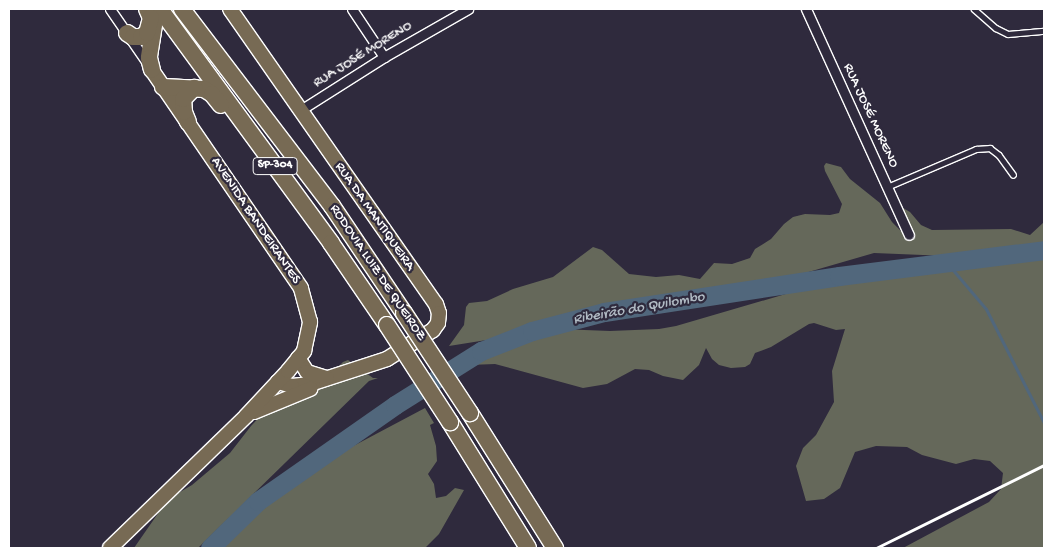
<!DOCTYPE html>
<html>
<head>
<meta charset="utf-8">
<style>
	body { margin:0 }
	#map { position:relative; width:1053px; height:557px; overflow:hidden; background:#2f2a3d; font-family:"Gochi Hand",sans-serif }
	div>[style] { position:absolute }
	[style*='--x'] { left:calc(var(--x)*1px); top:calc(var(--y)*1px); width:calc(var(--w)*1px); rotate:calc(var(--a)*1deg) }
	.green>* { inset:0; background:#65685a }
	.stream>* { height:3px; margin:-1.5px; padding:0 1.5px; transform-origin:1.5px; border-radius:1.5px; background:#51677c }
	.river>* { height:19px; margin:-9.5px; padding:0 9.5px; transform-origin:9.5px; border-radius:9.5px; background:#51677c }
	.roads { filter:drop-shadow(1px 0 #fff) drop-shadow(-1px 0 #fff) drop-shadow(0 1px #fff) drop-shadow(0 -1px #fff) }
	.service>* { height:4.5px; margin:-2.25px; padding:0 2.25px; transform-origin:2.25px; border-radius:2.25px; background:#2f2a3d }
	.minor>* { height:9px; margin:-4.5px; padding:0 4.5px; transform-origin:4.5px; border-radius:4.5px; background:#2f2a3d }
	.primary>* { height:14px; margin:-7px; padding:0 7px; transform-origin:7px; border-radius:7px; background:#776a54 }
	.motorway>* { height:16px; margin:-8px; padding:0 8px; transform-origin:8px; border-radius:8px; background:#776a54 }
	.rail>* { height:3px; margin:-1.5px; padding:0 1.5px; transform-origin:1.5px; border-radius:1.5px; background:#fff }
	.bridges { filter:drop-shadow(1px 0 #fff) drop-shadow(-1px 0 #fff) drop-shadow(0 1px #fff) drop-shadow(0 -1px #fff) }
	.motorway-bridge>* { height:16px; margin:-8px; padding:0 8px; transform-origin:8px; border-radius:8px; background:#776a54 }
	span { translate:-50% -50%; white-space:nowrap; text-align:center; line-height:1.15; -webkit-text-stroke:4.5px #2f2a3d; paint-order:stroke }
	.shield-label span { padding:1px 4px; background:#2f2a3d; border:1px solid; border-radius:4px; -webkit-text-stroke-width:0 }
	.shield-label { font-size:12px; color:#fff; font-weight:700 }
	.street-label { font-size:14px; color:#fff }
	.water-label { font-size:15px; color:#b1bbc4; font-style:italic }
	.frame { position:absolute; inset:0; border:10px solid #fff; pointer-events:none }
</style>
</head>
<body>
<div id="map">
	<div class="green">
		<i style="clip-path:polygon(826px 163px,841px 167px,850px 179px,880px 203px,892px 222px,903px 233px,905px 231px,899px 213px,903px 208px,910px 212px,921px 225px,932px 230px,1011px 229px,1030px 235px,1044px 222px,1044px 246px,972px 257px,874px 253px,681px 309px,449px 346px,464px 325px,466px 307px,469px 303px,487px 301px,513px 289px,553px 277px,593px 247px,602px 250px,629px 274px,656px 277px,679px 275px,700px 279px,714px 263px,732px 264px,750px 258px,755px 249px,771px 239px,784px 224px,793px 217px,805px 214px,830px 215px,839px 213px,842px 204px,825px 171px,824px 166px)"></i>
		<i style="clip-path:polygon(1044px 257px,1044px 548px,903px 548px,989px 502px,1001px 489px,1003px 473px,990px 461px,974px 459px,956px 464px,922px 455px,907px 447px,876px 446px,855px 452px,840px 488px,824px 499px,806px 501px,796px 466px,803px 448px,816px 435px,834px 402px,832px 371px,845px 329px,836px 330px,814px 323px,809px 324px,771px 347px,755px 353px,750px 364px,745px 367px,731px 368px,719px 365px,712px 359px,706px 348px,699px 365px,683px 380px,663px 376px,649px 370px,635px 369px,607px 384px,583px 388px,495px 364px,469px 365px,465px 363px,495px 346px,559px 329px,610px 331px,659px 329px,676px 326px,789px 293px,819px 279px,836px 274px)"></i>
		<i style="clip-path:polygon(348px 360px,373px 378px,378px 378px,369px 381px,198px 548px,134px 548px,168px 499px,192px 485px,230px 453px,251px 426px,270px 406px,323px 382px,343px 362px)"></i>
		<i style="clip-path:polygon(425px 408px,434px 423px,430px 425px,436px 446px,437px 461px,428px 474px,434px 484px,436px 498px,446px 496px,455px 488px,464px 490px,439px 534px,425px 548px,215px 548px,254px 505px,281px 479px,296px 468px,342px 452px)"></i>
	</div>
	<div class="stream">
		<i style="--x:947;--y:263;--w:60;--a:49.7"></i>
		<i style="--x:986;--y:309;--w:128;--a:63"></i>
	</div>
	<div class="river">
		<i style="--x:210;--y:548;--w:67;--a:-44.4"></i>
		<i style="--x:258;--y:501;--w:167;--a:-35"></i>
		<i style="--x:395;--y:405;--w:102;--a:-32.1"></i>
		<i style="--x:481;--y:351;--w:55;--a:-21.4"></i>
		<i style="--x:532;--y:331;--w:74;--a:-14.8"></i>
		<i style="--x:604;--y:312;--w:238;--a:-8.7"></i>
		<i style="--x:839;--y:276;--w:207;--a:-7.2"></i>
	</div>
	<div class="roads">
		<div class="service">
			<i style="--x:974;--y:9;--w:29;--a:41"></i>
			<i style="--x:996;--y:28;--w:13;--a:27"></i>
			<i style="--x:1008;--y:34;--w:36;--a:-5"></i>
			<i style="--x:887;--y:187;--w:97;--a:-23.1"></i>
			<i style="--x:976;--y:149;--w:14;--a:-4"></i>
			<i style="--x:990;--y:148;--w:11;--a:38"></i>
			<i style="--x:999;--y:155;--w:24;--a:54"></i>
		</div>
		<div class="minor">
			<i style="--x:110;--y:9;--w:67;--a:55.4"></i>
			<i style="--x:352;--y:9;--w:58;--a:56.3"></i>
			<i style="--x:806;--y:9;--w:248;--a:65.5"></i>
			<i style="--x:299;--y:111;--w:101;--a:-32.4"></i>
			<i style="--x:384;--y:57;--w:97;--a:-29.7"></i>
		</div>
		<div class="primary">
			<i style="--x:230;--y:9;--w:360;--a:55.1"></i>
			<i style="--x:436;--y:304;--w:9;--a:72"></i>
			<i style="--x:439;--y:313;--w:10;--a:96"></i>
			<i style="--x:438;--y:323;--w:9;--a:126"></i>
			<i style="--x:433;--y:330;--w:54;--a:147.8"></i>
			<i style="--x:387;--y:359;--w:81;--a:162"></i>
			<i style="--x:310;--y:384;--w:18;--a:174"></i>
			<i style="--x:292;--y:386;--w:15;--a:-164"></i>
			<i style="--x:298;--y:358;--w:17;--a:57"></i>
			<i style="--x:307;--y:372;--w:21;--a:17"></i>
			<i style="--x:254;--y:412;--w:61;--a:-22.3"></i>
			<i style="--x:110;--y:548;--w:190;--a:-44.1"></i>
			<i style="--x:246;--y:416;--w:62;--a:-47"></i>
			<i style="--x:288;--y:371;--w:26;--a:-51"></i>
			<i style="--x:304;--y:351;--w:30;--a:-78"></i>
			<i style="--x:310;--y:322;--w:35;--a:-105"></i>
			<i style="--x:301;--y:288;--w:264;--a:-124.4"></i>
		</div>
		<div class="motorway">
			<i style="--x:147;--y:9;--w:17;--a:66"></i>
			<i style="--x:154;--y:25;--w:33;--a:99"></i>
			<i style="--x:149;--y:58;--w:12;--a:76"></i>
			<i style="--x:160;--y:9;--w:290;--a:53.8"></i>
			<i style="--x:331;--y:243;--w:99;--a:55.7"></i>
			<i style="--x:182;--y:9;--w:248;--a:52.7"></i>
			<i style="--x:332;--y:206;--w:129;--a:56.1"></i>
			<i style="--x:127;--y:33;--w:7;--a:34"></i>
			<i style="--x:133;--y:37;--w:8;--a:0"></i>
			<i style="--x:141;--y:37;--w:7;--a:-34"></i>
			<i style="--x:147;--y:33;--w:16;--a:-75"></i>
			<i style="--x:163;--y:87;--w:41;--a:2.8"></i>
			<i style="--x:204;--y:89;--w:9;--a:32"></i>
			<i style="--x:212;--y:94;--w:14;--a:51"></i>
			<i style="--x:188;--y:122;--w:11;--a:-112"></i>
			<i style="--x:184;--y:112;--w:13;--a:-94"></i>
			<i style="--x:183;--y:99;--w:16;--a:-45"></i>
			<i style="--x:470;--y:413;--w:160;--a:57.8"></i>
			<i style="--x:450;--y:422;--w:148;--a:58.2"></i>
		</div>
	</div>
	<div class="rail">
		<i style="--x:876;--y:548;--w:187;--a:-26.3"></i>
	</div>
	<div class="bridges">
		<div class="motorway-bridge">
			<i style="--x:404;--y:313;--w:120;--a:56.6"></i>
			<i style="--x:387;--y:325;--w:116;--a:57"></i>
		</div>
	</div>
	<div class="shield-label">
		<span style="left:275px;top:166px">SP-304</span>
	</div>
	<div class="street-label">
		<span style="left:363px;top:55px;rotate:-32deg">RUA JOSÉ MORENO</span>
		<span style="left:870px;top:116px;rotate:65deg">RUA JOSÉ MORENO</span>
		<span style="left:374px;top:217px;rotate:55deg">RUA DA MANTIQUEIRA</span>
		<span style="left:255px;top:221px;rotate:56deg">AVENIDA BANDEIRANTES</span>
		<span style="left:377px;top:273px;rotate:56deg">RODOVIA LUIZ DE QUEIROZ</span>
	</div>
	<div class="water-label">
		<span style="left:639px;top:309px;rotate:-10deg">Ribeirão do Quilombo</span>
	</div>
	<div class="frame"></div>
</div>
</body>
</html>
